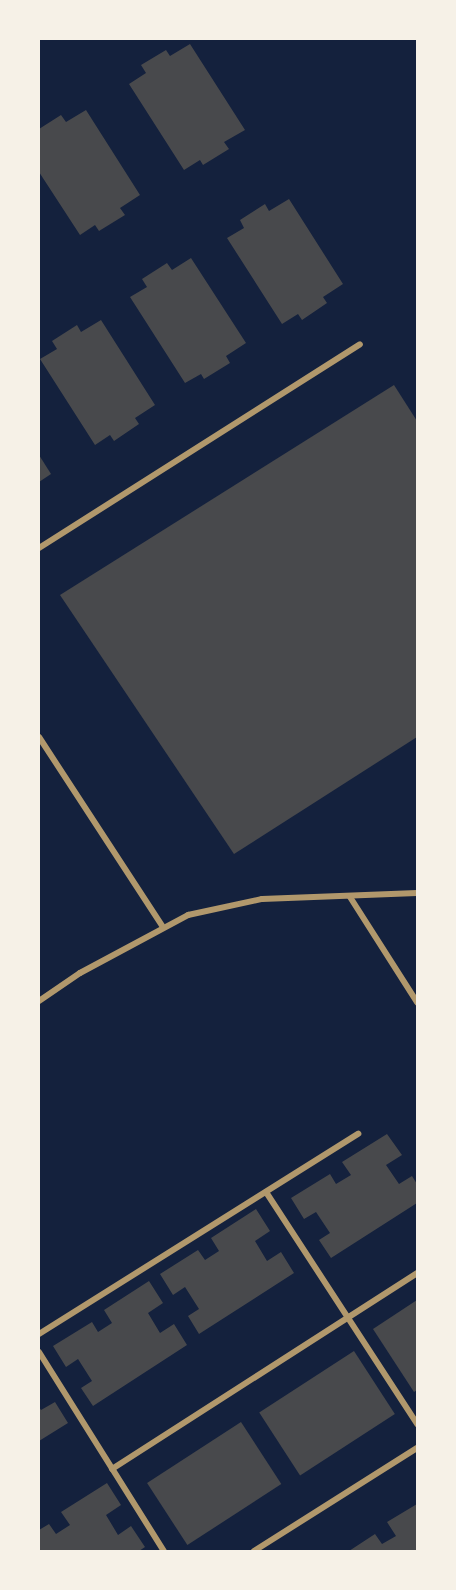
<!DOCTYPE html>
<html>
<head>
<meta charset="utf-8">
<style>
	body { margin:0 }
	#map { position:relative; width:456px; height:1590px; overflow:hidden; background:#14213d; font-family:Commissioner,sans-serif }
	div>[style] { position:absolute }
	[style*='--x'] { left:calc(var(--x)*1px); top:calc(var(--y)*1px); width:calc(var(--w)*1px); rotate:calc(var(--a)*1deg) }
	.building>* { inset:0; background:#48494c; transform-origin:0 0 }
	.minor>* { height:6px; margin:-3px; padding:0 3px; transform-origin:3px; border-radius:3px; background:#b1986c }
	span { translate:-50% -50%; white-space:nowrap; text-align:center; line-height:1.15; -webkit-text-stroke:4.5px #f6f1e7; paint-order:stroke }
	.frame { position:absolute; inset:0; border:40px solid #f6f1e7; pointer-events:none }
</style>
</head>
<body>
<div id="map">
	<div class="building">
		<i style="clip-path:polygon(190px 44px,245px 130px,224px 142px,229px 149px,203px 165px,200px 160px,184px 170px,129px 84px,146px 73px,141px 65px,166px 50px,170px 56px)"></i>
		<i style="clip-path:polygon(86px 110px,140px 195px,120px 208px,125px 215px,99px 231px,95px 225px,80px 235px,39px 172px,39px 129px,61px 115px,66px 122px)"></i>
		<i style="clip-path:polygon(289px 199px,343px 284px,323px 297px,327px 303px,302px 320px,298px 314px,282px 324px,227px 238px,244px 228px,240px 220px,265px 204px,269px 211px)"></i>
		<i style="clip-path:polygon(191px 258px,246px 343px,226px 356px,230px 363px,204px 379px,201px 374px,185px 383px,130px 297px,147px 287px,142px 279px,167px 263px,172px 270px)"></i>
		<i style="clip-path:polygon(101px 320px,155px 405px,135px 418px,139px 424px,114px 441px,110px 435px,95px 445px,40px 359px,57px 349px,52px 341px,77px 325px,81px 332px)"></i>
		<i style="clip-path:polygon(394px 385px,417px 421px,417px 737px,234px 854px,60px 595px)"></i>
		<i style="clip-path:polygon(39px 455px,51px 474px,39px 482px)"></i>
		<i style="clip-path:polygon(387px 1134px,402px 1155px,386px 1165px,399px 1184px,412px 1176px,417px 1184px,417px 1203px,331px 1258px,319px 1240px,330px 1233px,316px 1212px,304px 1219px,291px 1198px,330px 1174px,336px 1184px,351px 1175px,342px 1162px)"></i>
		<i style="clip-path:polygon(256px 1209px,270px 1231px,255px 1241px,267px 1261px,281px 1252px,294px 1273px,199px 1334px,188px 1316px,199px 1309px,185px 1287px,173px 1295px,160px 1274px,198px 1250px,205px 1260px,219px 1251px,211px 1238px)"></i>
		<i style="clip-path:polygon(149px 1281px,163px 1303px,148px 1313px,160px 1333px,174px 1324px,187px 1345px,93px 1406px,81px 1388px,92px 1381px,78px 1359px,66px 1367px,53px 1346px,92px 1322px,98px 1332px,112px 1323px,104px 1310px)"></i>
		<i style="clip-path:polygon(417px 1300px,417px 1390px,414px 1392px,373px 1329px)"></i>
		<i style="left:354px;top:1351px;width:75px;height:113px;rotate:57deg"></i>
		<i style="clip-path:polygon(55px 1402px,68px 1423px,39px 1441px,39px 1407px,41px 1410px)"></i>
		<i style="left:241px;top:1422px;width:74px;height:112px;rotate:57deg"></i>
		<i style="clip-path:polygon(107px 1483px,121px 1505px,106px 1515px,118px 1535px,131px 1526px,145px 1547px,139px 1551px,39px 1551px,39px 1530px,49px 1524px,56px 1534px,70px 1525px,61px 1512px)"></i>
		<i style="clip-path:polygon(417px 1504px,417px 1551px,349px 1551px,375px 1534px,382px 1544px,396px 1536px,387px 1522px)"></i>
	</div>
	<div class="minor">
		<i style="--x:39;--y:548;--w:380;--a:-32.4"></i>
		<i style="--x:39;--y:737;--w:225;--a:56.9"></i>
		<i style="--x:350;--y:897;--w:125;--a:57.5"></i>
		<i style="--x:39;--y:1001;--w:50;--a:-34.3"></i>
		<i style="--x:80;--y:973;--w:123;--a:-28.2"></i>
		<i style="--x:188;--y:915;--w:76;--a:-12.2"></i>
		<i style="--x:262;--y:899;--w:155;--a:-2.2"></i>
		<i style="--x:266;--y:1192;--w:277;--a:56.9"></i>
		<i style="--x:39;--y:1334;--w:377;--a:-32.1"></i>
		<i style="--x:39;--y:1352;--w:235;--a:57.9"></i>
		<i style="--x:112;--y:1469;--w:363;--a:-32.7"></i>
		<i style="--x:254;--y:1551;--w:193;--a:-32.3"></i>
	</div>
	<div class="frame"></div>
</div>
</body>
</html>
